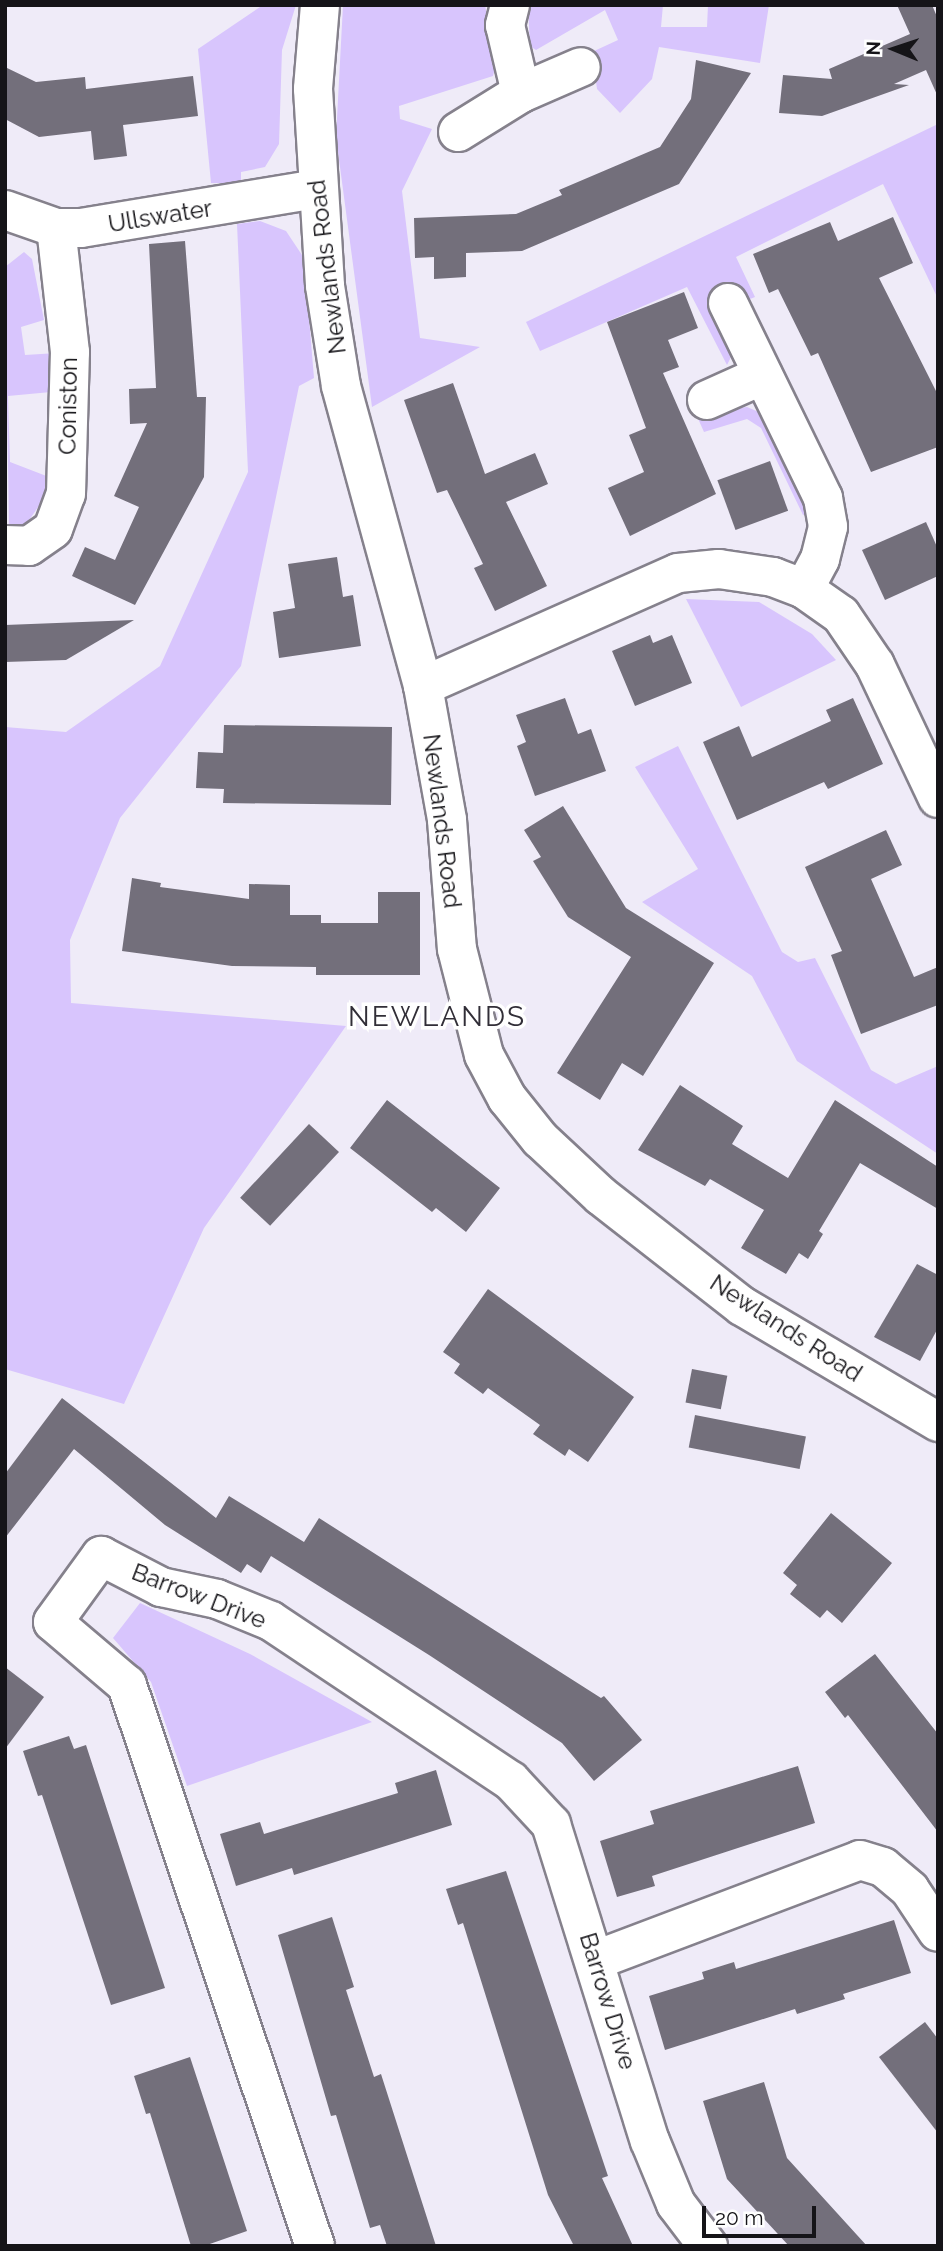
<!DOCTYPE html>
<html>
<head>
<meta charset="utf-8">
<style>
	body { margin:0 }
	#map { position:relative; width:943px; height:2251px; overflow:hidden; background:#efebf8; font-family:Raleway,sans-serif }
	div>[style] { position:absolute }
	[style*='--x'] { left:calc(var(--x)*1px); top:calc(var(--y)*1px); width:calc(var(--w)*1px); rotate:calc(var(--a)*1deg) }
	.green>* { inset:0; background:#d8c5fd }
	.building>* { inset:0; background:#736f7b; transform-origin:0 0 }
	.roads { filter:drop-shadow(2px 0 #85818c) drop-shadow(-2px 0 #85818c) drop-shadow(0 2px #85818c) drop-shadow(0 -2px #85818c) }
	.minor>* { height:38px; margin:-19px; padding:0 19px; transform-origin:19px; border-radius:19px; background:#fff }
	span { translate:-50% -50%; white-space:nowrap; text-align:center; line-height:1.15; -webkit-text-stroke:7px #fff; paint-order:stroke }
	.street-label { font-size:24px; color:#151418 }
	.quarter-label { font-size:28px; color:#312e37; letter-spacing:2px }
	.frame { position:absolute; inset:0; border:7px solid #151418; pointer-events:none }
	.north { position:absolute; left:859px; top:14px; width:70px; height:70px; -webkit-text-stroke:5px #fff; paint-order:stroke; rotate:272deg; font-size:19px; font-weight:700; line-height:28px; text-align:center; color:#151418 }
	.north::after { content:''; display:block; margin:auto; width:24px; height:32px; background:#151418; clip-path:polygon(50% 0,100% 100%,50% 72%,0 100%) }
	.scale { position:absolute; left:702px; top:2206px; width:114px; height:32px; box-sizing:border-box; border:4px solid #151418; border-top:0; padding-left:9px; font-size:21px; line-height:24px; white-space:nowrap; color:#151418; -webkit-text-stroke:5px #fff; paint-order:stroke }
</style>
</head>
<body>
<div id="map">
	<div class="green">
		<i style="clip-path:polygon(263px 5px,296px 5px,282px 50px,279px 144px,265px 167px,241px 172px,241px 183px,211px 183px,198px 49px)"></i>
		<i style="clip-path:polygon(343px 5px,485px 5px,496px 63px,493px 76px,399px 106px,400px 119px,432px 129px,402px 191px,420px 338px,480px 347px,372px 407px,336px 137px)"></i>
		<i style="clip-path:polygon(528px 5px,663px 5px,661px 27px,707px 27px,708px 5px,769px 5px,760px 63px,659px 47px,652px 79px,620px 113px,597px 89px,592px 52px,618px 40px,605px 10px,536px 50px,530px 46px)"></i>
		<i style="clip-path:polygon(938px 124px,938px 299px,883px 184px,736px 257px,755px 297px,750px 299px,743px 288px,717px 300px,733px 353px,727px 365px,687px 287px,540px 351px,526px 322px)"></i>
		<i style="clip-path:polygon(260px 221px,286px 231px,304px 258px,314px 378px,299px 386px,241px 666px,120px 818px,70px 940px,71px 1003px,346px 1026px,204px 1228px,124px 1404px,5px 1369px,5px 727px,66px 732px,160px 666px,248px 472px,237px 224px)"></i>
		<i style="clip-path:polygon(24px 252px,32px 259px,44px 320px,21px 327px,25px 355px,57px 353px,51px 392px,8px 396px,10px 462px,49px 477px,54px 484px,25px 526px,9px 531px,5px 267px)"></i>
		<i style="clip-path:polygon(694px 390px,730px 409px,747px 407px,766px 415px,810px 512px,803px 515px,761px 428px,747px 419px,704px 432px,687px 394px)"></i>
		<i style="clip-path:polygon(686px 599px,759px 602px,812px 634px,836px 660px,741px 707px)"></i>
		<i style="clip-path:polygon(678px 746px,782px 952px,798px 962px,815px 958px,871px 1070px,896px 1084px,938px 1066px,938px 1154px,797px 1061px,752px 976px,642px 902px,698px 869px,635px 767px)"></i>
		<i style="clip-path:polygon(140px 1603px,250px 1654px,372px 1722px,187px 1786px,151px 1682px,113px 1638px)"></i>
	</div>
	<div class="building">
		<i style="clip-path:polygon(897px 5px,932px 5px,938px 19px,938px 97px,926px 70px,894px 84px,909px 85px,822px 116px,779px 113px,783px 75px,832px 79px,829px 69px,910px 34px)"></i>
		<i style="clip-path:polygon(696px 60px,751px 73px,679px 184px,522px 251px,466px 253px,466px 277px,434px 279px,434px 257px,415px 258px,414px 218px,516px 214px,562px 195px,559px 190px,660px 147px,691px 99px)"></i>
		<i style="clip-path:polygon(5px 67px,36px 82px,85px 77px,86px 89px,193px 76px,198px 116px,123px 125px,127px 156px,94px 160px,91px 131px,39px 137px,5px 119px)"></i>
		<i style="clip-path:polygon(893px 217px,913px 263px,879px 278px,938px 395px,938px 447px,871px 472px,818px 353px,811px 356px,778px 289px,769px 293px,753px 254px,830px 222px,838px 241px)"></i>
		<i style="clip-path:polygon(185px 241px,197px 397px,206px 397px,204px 477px,135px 605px,72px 576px,85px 547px,115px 560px,139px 507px,114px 496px,147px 423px,130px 424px,129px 389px,156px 388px,149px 244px)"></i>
		<i style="clip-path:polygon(684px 292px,698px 328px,668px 340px,679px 367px,663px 373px,716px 494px,630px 536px,608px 488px,644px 472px,629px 435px,646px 428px,607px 322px)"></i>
		<i style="clip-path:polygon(453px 383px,485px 474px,535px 453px,548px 484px,506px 502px,547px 586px,495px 611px,474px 568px,483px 564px,447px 490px,437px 493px,404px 400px)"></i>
		<i style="left:770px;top:461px;width:53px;height:56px;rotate:70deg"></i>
		<i style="clip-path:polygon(926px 522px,938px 549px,938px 576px,885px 600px,862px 550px)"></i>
		<i style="clip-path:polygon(337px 557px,343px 597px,353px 595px,361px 646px,279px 658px,273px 612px,295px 608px,288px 564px)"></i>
		<i style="clip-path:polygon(134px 620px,66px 660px,5px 662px,5px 625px)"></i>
		<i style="clip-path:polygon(650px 635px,653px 643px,672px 635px,692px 683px,635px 706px,612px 651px)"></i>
		<i style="clip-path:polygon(565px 698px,578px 734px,591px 729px,606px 771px,535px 796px,517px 746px,526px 742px,516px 715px)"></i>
		<i style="clip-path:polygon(853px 698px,883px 764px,828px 789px,824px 782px,737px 820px,703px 742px,739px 726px,752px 757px,831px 721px,826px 710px)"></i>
		<i style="clip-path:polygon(224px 725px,392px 727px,391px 805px,223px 803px,224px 789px,196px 788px,198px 752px,223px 753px)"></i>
		<i style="clip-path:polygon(563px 806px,626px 908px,714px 963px,643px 1076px,622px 1063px,600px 1100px,557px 1073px,631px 957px,568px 917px,533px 861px,541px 857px,524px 830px)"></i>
		<i style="clip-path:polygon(886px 830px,902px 865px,871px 879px,914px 977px,938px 967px,938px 1005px,861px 1034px,831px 955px,842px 951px,805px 867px)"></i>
		<i style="clip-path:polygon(132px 878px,161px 883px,160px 887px,249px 899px,249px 884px,290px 885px,290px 915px,321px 915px,321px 923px,378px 923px,378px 892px,420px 892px,420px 975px,316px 975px,316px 967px,232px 966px,122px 951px)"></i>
		<i style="clip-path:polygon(680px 1085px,743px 1126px,732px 1144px,788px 1178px,835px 1100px,938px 1167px,938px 1209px,860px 1163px,819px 1231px,823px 1234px,808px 1259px,799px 1253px,786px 1274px,741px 1248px,764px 1210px,710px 1179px,705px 1186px,638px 1150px)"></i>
		<i style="clip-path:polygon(387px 1100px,500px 1188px,466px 1232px,436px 1208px,432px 1212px,350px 1148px)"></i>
		<i style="left:309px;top:1124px;width:41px;height:101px;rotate:43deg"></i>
		<i style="clip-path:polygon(917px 1264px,938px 1275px,938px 1328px,920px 1361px,874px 1337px)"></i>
		<i style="clip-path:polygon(488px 1289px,634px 1397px,588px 1462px,569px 1449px,565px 1456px,533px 1434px,540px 1425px,488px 1388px,483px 1394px,454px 1373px,460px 1364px,443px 1352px)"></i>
		<i style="left:692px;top:1369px;width:36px;height:34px;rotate:11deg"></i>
		<i style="clip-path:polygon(62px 1398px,216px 1518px,229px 1496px,304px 1542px,319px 1518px,601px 1698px,604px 1696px,642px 1740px,594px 1781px,562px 1743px,429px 1655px,271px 1556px,261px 1573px,247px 1564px,241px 1573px,165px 1525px,74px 1449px,5px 1538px,5px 1474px)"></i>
		<i style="left:695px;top:1415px;width:113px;height:33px;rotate:11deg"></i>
		<i style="clip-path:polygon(831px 1513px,892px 1563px,842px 1623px,827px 1610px,820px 1618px,790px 1594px,797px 1585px,783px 1573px)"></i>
		<i style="clip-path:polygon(875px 1654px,938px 1734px,938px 1832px,848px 1715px,845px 1718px,825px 1692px)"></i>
		<i style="clip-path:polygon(5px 1667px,44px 1697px,5px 1749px)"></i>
		<i style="clip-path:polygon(69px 1736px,74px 1749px,86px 1745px,165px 1988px,111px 2005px,42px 1795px,38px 1796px,23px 1751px)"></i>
		<i style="clip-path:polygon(798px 1766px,815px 1823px,652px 1876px,655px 1886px,617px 1897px,600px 1841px,654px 1824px,650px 1811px)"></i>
		<i style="clip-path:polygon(436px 1770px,452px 1825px,294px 1875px,292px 1868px,236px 1886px,220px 1834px,260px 1822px,264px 1834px,398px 1793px,395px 1783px)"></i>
		<i style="clip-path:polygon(506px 1871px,608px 2176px,602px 2178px,633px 2246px,574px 2246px,548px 2195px,463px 1923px,458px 1925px,446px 1889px)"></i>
		<i style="clip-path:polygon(332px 1917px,354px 1987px,346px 1990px,374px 2077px,381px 2074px,436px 2246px,387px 2246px,380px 2225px,370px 2228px,336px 2115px,331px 2116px,278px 1935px)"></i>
		<i style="clip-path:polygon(894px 1920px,911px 1973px,843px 1994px,845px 1999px,797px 2014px,795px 2009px,665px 2050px,649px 1996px,704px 1979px,702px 1972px,734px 1962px,736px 1969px)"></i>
		<i style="clip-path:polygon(925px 2022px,938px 2039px,938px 2133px,879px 2057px)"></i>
		<i style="clip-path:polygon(190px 2057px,247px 2231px,204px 2246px,191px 2246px,150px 2113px,146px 2114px,134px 2076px)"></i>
		<i style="clip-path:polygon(764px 2082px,787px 2158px,867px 2246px,789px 2246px,727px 2179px,703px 2101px)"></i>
	</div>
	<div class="roads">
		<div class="minor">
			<i style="--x:320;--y:5;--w:84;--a:94.8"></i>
			<i style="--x:313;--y:89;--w:197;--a:86.5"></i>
			<i style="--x:325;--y:286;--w:101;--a:80.9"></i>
			<i style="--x:341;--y:386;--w:311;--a:74.7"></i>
			<i style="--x:423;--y:686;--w:136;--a:79.8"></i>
			<i style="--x:447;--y:820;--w:129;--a:85.6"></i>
			<i style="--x:457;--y:949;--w:109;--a:75.7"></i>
			<i style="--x:484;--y:1055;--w:49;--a:61.9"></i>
			<i style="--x:507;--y:1098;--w:53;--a:51.2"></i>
			<i style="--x:540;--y:1139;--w:83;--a:43.1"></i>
			<i style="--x:601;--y:1196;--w:179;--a:38"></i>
			<i style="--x:742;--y:1306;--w:228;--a:30.6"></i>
			<i style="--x:510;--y:5;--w:21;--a:104"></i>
			<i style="--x:505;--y:25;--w:70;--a:76.8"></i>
			<i style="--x:458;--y:132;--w:74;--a:-31.8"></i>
			<i style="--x:521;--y:93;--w:65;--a:-23.4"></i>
			<i style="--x:5;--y:210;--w:54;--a:19.4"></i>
			<i style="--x:56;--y:228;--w:25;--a:0"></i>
			<i style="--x:81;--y:228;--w:238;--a:-9.4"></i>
			<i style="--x:728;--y:303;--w:217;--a:64"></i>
			<i style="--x:823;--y:498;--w:29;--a:80"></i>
			<i style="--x:828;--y:527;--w:33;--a:104"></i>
			<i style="--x:820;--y:559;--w:34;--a:118"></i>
			<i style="--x:707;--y:400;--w:61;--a:-24.1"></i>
			<i style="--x:5;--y:545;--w:24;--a:2"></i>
			<i style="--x:29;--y:546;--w:29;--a:-35"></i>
			<i style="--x:53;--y:529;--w:37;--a:-70"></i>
			<i style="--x:66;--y:494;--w:142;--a:-88.4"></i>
			<i style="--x:70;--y:352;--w:125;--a:-96.4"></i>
			<i style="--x:423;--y:686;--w:279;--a:-23.9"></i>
			<i style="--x:678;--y:573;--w:41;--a:-5.6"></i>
			<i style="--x:719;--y:569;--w:55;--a:8.4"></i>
			<i style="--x:773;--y:577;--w:33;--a:21"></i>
			<i style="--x:804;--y:589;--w:45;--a:35.1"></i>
			<i style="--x:841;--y:615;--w:60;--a:55.8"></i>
			<i style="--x:875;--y:665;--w:147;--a:64.7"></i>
			<i style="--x:596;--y:1960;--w:282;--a:-20.7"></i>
			<i style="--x:860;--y:1860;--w:24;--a:17"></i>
			<i style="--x:883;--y:1867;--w:35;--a:40"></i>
			<i style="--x:910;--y:1890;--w:50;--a:56.3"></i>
			<i style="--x:315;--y:2246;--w:592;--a:-108.53"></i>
			<i style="--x:127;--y:1685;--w:97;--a:-139.6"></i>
			<i style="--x:53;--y:1622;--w:82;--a:-54"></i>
			<i style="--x:101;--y:1556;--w:68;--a:27.3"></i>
			<i style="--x:161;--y:1587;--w:57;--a:12.1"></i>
			<i style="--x:217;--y:1599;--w:58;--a:22.2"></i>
			<i style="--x:271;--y:1621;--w:288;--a:33.7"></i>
			<i style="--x:511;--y:1781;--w:59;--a:47.1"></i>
			<i style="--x:551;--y:1824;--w:332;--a:72.7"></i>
			<i style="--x:650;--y:2141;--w:68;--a:67.6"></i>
			<i style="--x:676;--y:2204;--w:53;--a:52.7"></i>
		</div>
	</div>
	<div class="street-label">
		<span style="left:160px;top:216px;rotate:-9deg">Ullswater</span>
		<span style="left:327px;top:267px;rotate:-97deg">Newlands Road</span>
		<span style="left:68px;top:406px;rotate:-89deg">Coniston</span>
		<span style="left:442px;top:821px;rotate:83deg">Newlands Road</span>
		<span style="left:786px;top:1328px;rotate:33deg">Newlands Road</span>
		<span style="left:199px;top:1596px;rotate:21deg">Barrow Drive</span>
		<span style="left:608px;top:2001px;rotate:73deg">Barrow Drive</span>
	</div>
	<div class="quarter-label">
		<span style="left:437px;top:1017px">NEWLANDS</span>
	</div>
	<div class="frame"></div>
	<div class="north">N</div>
	<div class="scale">20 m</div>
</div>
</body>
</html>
